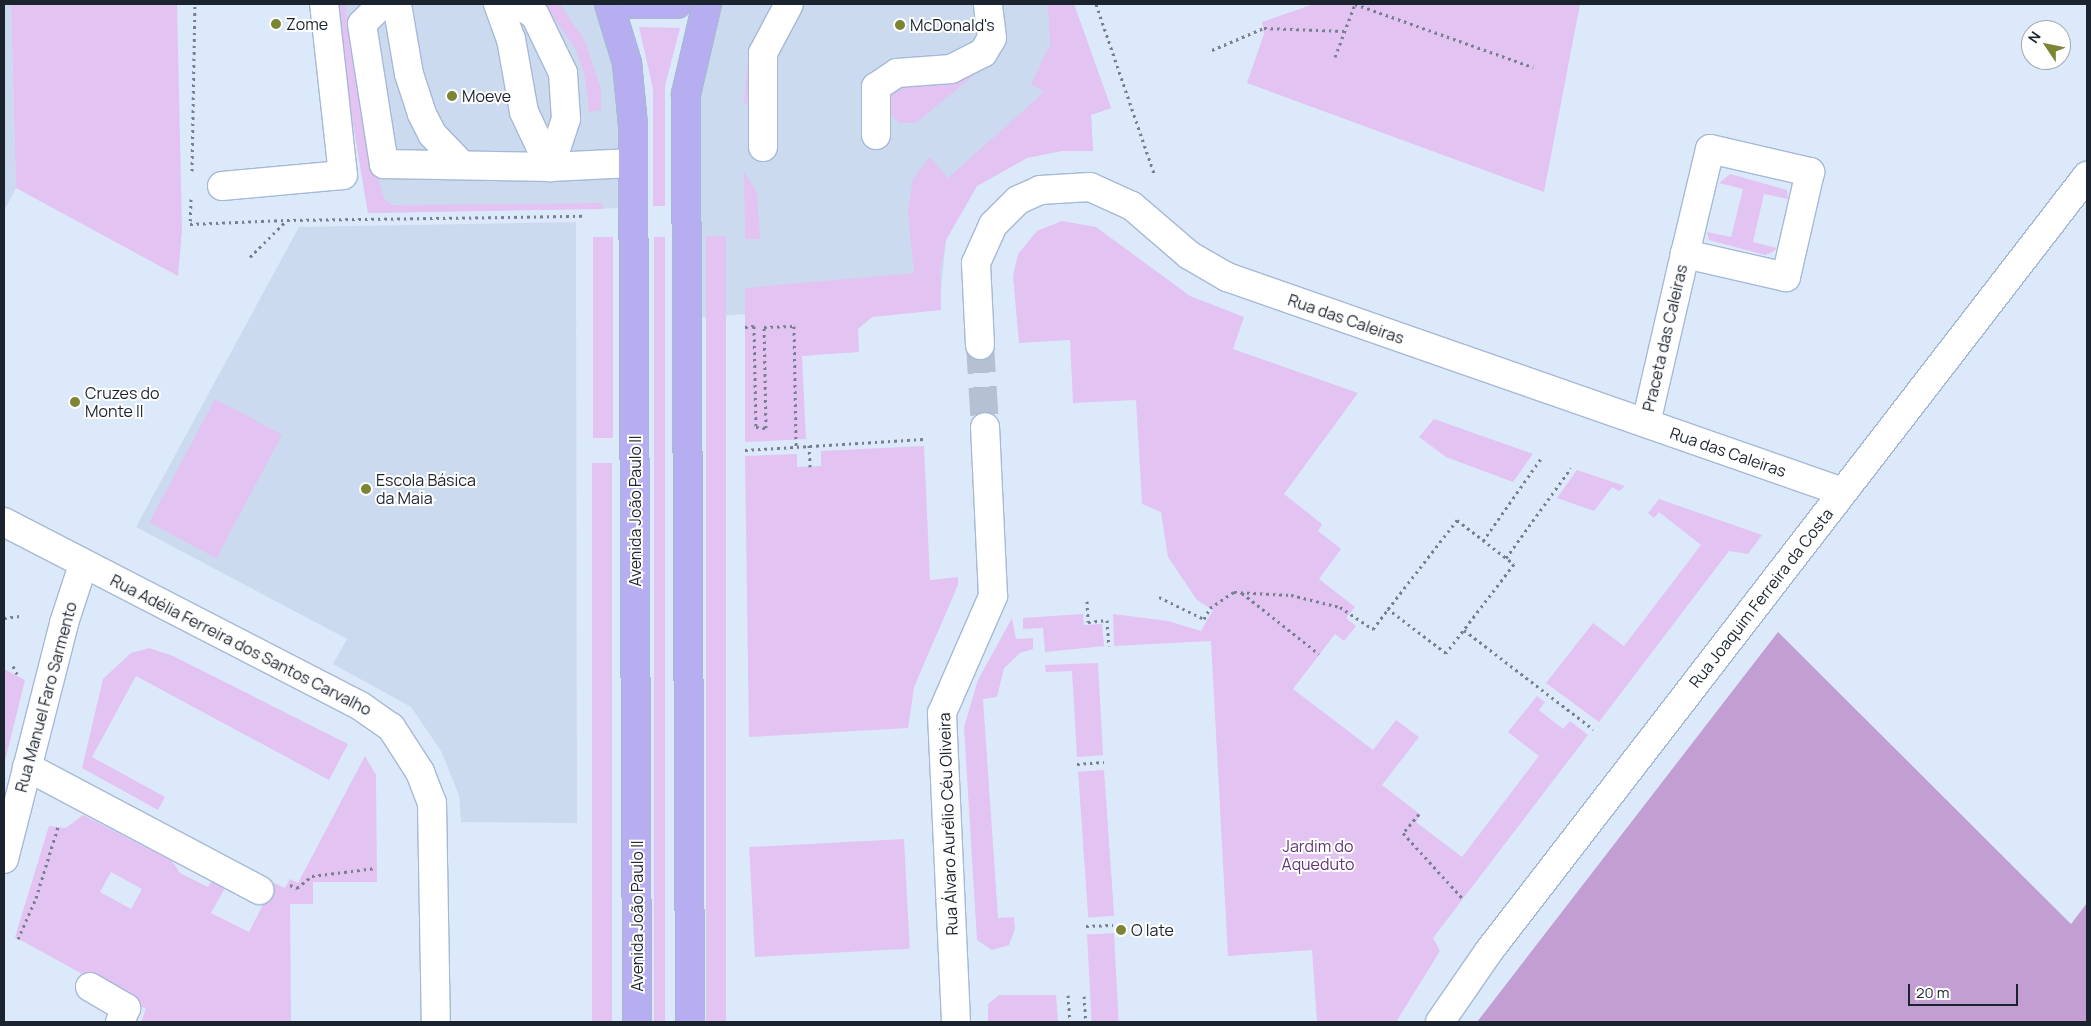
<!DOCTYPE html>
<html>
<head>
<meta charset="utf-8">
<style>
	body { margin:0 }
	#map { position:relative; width:2091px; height:1026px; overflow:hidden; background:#dce9fb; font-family:Manrope,sans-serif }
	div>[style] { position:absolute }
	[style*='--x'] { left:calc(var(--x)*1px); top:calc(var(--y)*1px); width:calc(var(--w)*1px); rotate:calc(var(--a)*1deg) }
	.built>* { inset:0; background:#ccdaf0 }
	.green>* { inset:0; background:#e2c3f1; transform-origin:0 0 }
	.forest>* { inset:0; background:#c29ed2 }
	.minor-tunnel>* { height:28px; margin-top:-14px; transform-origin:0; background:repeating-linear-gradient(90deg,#b5c1d2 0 28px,transparent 0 42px) }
	.path>* { height:3px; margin-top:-1.5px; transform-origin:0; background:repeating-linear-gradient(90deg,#76808e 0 2.5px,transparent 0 6.5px) }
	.roads { filter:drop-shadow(1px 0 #a5b9d6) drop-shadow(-1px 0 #a5b9d6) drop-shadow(0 1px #a5b9d6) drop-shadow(0 -1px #a5b9d6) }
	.minor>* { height:28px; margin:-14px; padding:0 14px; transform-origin:14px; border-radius:14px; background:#fff }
	.major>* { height:28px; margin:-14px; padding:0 14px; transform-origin:14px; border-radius:14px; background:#b6aef1 }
	.dots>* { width:14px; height:14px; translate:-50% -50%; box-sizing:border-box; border:2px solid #fff; border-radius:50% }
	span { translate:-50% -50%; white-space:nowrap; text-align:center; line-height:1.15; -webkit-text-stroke:4px #fff; paint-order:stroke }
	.poi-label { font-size:16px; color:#1b232e }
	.left { translate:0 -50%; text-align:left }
	.street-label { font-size:16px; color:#1b232e }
	.park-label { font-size:16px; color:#613474 }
	.frame { position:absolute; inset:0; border:5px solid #1b232e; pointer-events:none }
	.north { position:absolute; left:2021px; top:20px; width:50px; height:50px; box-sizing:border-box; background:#fff; border:1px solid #a4a7ab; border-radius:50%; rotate:304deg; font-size:14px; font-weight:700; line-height:20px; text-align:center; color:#1b232e }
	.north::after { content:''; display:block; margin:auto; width:18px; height:22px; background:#7c8531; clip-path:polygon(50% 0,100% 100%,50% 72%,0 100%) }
	.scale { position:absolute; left:1908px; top:984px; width:110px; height:22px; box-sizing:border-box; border:2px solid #1b232e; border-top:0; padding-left:6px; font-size:15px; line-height:18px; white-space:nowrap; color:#1b232e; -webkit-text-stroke:4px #fff; paint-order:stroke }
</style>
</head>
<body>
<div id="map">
	<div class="built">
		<i style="clip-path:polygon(4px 4px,11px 4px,16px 188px,4px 211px)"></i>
		<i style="clip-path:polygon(333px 4px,603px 4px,624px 63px,629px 208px,368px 213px)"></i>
		<i style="clip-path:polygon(714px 4px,1074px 4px,1111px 108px,1091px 115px,1093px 151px,1061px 151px,1027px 158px,977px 186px,946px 240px,940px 300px,690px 318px,688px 94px)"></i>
		<i style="clip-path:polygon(576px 222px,577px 823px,461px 822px,459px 795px,441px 751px,411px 707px,333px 664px,347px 639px,136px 527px,299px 227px)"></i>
	</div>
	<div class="green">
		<i style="clip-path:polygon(11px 4px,177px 4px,182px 230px,178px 276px,16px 188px)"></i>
		<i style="clip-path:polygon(333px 4px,345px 4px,366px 133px,384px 199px,392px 205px,602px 203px,603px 209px,368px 213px)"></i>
		<i style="clip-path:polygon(544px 4px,560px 4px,585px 41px,601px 90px,601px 110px,589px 112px,585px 76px,575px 48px)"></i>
		<i style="clip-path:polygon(1048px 4px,1074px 4px,1111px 108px,1091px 115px,1093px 151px,1061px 151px,1027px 158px,977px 186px,946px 240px,940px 271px,941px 310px,872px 317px,858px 329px,859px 352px,802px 356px,806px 439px,745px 442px,745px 288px,914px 273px,908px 212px,913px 179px,930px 157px,948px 178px,1044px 92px,1031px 84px,1050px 45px)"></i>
		<i style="clip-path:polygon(1314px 4px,1580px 4px,1544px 192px,1247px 83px,1264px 34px,1262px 22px)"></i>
		<i style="clip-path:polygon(639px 27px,680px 28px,665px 86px,665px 206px,653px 206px,653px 89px)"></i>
		<i style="clip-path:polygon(749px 44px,755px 46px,755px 102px,744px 104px)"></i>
		<i style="clip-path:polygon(977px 67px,979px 71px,916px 123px,899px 123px,888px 110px,894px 82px)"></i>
		<i style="clip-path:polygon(744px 172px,757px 192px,760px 239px,745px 239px)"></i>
		<i style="clip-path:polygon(1730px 174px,1787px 190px,1788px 199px,1764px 194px,1753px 242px,1777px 248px,1773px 252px,1765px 255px,1709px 240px,1707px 232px,1731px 237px,1743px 189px,1719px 183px)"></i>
		<i style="clip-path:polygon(1062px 221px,1096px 227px,1190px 296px,1244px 317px,1233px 349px,1358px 393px,1284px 494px,1322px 524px,1318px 531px,1341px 549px,1319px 579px,1355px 607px,1346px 618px,1356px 626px,1344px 641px,1335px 634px,1293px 689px,1373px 750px,1396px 720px,1419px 737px,1382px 785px,1421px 815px,1416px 822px,1462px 857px,1539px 756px,1508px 732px,1537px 696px,1545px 702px,1539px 710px,1563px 729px,1570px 721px,1588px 735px,1433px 938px,1440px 951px,1396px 1022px,1317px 1022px,1312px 950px,1228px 956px,1211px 641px,1114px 646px,1113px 614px,1168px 621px,1201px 631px,1213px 610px,1197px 600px,1168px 557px,1161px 512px,1142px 504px,1136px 400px,1073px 403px,1070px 340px,1019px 343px,1013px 276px,1018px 254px,1037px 231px)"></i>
		<i style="left:726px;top:236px;width:786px;height:20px;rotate:90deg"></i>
		<i style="left:593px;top:237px;width:20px;height:201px"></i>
		<i style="left:654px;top:237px;width:11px;height:785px"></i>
		<i style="left:215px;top:399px;width:76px;height:140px;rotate:28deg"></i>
		<i style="clip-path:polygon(1434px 419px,1533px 454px,1513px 482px,1446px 457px,1419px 437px)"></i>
		<i style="clip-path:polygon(924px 446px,930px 580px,958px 577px,958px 585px,914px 687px,908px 728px,749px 737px,745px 456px,797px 454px,797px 467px,821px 466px,821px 451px)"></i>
		<i style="left:592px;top:463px;width:20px;height:559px"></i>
		<i style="clip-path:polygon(1577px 470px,1625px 486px,1619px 491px,1612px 487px,1594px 511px,1557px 498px)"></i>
		<i style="clip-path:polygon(1659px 499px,1762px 535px,1748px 554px,1729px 551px,1599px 722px,1546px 683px,1593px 623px,1624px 646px,1701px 545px,1659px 512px,1654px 518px,1648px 513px)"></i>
		<i style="clip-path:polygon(1083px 614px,1084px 625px,1102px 624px,1104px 646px,1045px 652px,1043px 628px,1023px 629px,1023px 618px)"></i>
		<i style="clip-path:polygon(1012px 618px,1016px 639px,1033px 638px,1033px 649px,1020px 653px,1004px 668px,997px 697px,983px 699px,998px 918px,1014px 917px,1015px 929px,1009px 945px,992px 950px,977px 940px,964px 727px,978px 680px)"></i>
		<i style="clip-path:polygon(149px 648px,173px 656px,348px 744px,329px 780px,136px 676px,92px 757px,165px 797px,158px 810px,82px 768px,103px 679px,131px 653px)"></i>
		<i style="clip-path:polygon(1098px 663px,1103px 755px,1077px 757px,1072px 671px,1046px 672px,1045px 665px)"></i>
		<i style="clip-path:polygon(4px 669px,25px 680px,4px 765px)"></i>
		<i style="clip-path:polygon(evenodd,365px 756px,376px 775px,377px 882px,313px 882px,313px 904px,290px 904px,291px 1022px,141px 1022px,146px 1009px,15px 937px,49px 826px,66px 828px,83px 815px,172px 861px,180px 873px,208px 887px,211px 882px,225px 888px,211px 913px,249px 932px,274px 883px,285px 888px,290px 879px,298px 883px,365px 756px,111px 872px,142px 889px,131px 909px,100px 892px,111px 872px)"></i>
		<i style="left:1104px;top:770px;width:146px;height:26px;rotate:86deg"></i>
		<i style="left:904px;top:839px;width:110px;height:155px;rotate:87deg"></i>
		<i style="left:1114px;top:933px;width:89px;height:27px;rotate:87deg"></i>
		<i style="clip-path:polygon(999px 995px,1056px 995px,1058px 1022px,988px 1022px,988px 1004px)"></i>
	</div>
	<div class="forest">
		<i style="clip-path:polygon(1778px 632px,2071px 924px,2087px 903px,2087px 1022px,1477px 1022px)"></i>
	</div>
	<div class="minor-tunnel">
		<i style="--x:980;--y:345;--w:82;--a:86.5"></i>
	</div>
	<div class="path">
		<i style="--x:1096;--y:4;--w:179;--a:71.1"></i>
		<i style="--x:1212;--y:50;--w:56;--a:-22.9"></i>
		<i style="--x:1264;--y:28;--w:81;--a:2.1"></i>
		<i style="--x:1335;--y:57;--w:57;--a:-69.3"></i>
		<i style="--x:1355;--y:4;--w:189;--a:19.5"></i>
		<i style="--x:192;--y:171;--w:167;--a:-89"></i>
		<i style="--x:191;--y:199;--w:25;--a:92"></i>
		<i style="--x:190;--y:224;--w:97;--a:-2.4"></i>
		<i style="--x:250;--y:257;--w:52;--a:-45"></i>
		<i style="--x:287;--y:220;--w:297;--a:-0.8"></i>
		<i style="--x:745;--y:327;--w:9;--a:-6"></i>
		<i style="--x:754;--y:326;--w:101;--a:88.9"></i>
		<i style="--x:756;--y:427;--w:10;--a:6"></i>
		<i style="--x:766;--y:428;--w:101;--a:-91.1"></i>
		<i style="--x:764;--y:327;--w:30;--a:-2"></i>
		<i style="--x:794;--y:326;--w:120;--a:89"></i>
		<i style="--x:809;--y:445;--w:22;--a:87"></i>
		<i style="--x:745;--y:450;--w:179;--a:-3.5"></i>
		<i style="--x:1457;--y:520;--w:72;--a:37.7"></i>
		<i style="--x:1514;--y:564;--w:112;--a:127.4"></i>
		<i style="--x:1446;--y:653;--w:73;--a:-142.8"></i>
		<i style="--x:1388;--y:609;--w:113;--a:-52.2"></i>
		<i style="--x:1483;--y:541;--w:103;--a:-54.9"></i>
		<i style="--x:1506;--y:558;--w:111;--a:-54.2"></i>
		<i style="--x:1242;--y:593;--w:98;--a:38.4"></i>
		<i style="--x:1159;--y:597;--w:50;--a:26.1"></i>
		<i style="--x:1204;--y:619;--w:13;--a:-61"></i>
		<i style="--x:1210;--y:608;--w:29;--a:-34"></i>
		<i style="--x:1234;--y:592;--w:57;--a:3"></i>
		<i style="--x:1291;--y:595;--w:50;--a:13.8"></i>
		<i style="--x:1340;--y:607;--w:40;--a:34"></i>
		<i style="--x:1373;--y:629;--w:25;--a:-53"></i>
		<i style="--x:1087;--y:601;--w:21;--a:87"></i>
		<i style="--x:1088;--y:622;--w:19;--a:-6"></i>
		<i style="--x:1107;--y:620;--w:26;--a:86"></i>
		<i style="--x:4;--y:618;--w:16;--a:-7"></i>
		<i style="--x:1464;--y:630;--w:163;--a:37.5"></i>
		<i style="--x:13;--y:666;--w:9;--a:63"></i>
		<i style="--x:1077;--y:764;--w:27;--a:-4"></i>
		<i style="--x:1419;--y:814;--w:25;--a:130"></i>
		<i style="--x:1403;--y:833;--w:89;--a:47.7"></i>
		<i style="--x:290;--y:885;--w:8;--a:23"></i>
		<i style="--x:297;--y:888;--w:19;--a:-39"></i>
		<i style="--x:312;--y:876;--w:64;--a:-7.1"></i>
		<i style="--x:1086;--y:926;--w:27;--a:-2"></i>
		<i style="--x:18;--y:939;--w:45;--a:-66.3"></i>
		<i style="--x:36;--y:898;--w:74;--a:-72.8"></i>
		<i style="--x:1068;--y:995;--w:27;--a:86"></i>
		<i style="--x:1084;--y:996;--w:26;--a:86"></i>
	</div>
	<div class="roads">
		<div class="minor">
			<i style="--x:382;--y:4;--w:28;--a:135"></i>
			<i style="--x:362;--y:24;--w:142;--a:81.1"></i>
			<i style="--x:384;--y:164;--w:166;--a:1"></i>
			<i style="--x:550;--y:167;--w:83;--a:-2.8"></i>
			<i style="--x:397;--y:4;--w:71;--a:80.3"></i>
			<i style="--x:409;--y:74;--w:42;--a:72"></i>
			<i style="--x:422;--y:114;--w:22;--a:63"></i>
			<i style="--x:432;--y:134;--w:42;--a:46"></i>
			<i style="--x:498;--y:4;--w:37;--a:70"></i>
			<i style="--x:511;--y:39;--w:74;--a:79.9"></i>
			<i style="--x:524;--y:112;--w:61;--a:64.7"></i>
			<i style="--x:518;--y:4;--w:20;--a:33"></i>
			<i style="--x:535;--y:15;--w:64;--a:64.2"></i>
			<i style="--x:563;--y:73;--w:46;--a:86.3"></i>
			<i style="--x:566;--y:119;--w:51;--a:108.4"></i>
			<i style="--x:876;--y:135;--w:48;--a:-90"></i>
			<i style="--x:876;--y:87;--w:25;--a:-34"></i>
			<i style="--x:897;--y:73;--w:54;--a:-4.2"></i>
			<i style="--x:951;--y:69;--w:36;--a:-27"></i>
			<i style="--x:983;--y:53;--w:17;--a:-59"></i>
			<i style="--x:992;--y:38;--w:34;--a:-97"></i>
			<i style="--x:763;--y:147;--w:94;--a:-90"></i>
			<i style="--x:763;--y:53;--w:55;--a:-62"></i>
			<i style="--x:222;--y:186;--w:121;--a:-5.2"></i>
			<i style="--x:343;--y:175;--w:172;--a:-96.3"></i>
			<i style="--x:980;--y:345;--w:82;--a:-92.8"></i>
			<i style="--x:976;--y:263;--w:42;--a:-65.9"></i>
			<i style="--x:993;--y:225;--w:35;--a:-45"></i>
			<i style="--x:1018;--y:200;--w:24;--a:-24"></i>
			<i style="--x:1040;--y:190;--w:50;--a:-3.4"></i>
			<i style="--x:1090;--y:187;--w:46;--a:24.3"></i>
			<i style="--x:1132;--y:206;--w:75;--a:40.7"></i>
			<i style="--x:1189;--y:255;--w:44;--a:30.1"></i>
			<i style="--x:1227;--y:277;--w:652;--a:19.24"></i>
			<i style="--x:1646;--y:423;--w:173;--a:-77"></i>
			<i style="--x:1685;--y:254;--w:108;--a:-76.6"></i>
			<i style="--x:1710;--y:149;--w:103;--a:13"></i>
			<i style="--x:1810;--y:172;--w:108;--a:102.9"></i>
			<i style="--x:1786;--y:277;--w:104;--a:-167.2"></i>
			<i style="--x:4;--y:522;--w:399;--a:27.3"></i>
			<i style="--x:359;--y:705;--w:39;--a:35"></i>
			<i style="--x:391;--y:727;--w:54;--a:57.2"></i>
			<i style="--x:420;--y:772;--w:33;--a:69"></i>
			<i style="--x:432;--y:803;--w:219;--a:89"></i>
			<i style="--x:27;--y:767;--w:263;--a:27.9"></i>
			<i style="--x:4;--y:859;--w:244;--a:-75.7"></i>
			<i style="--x:64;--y:623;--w:61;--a:-71.9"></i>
			<i style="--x:90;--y:987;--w:42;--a:30.3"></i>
			<i style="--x:126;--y:1008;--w:15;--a:113"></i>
			<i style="--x:956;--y:1022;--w:309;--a:-92.6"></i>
			<i style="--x:942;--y:713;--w:128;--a:-66.4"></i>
			<i style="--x:993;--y:596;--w:169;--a:-92.7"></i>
			<i style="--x:1440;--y:1022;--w:86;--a:-55.4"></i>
			<i style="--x:1489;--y:951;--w:979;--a:-52.35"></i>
		</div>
		<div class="major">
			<i style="--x:609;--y:4;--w:62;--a:73"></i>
			<i style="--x:627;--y:63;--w:62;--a:84.5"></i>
			<i style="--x:633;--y:125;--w:897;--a:89.74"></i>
			<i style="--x:633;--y:4;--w:44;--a:0"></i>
			<i style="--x:690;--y:1022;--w:928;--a:-90.25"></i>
			<i style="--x:686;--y:94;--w:92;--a:-76.9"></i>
		</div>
	</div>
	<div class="dots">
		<i style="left:276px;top:24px;background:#7c8531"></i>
		<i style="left:900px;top:25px;background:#7c8531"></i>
		<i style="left:452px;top:96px;background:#7c8531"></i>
		<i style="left:75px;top:402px;background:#7c8531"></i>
		<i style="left:366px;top:489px;background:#7c8531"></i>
		<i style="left:1121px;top:930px;background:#7c8531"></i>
	</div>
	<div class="poi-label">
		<span class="left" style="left:286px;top:24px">Zome</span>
		<span class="left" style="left:910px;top:25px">McDonald's</span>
		<span class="left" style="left:462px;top:96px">Moeve</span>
		<span class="left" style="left:85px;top:402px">Cruzes do<br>Monte II</span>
		<span class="left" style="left:376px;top:489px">Escola Básica<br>da Maia</span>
		<span class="left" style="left:1131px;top:930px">O Iate</span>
	</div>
	<div class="street-label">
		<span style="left:1346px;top:319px;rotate:19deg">Rua das Caleiras</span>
		<span style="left:1665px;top:338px;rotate:-77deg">Praceta das Caleiras</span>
		<span style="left:1728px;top:452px;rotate:19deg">Rua das Caleiras</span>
		<span style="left:635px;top:511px;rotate:-90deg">Avenida João Paulo II</span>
		<span style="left:1761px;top:598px;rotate:-52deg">Rua Joaquim Ferreira da Costa</span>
		<span style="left:241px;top:645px;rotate:27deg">Rua Adélia Ferreira dos Santos Carvalho</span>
		<span style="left:46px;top:697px;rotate:-75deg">Rua Manuel Faro Sarmento</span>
		<span style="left:948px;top:824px;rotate:-92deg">Rua Álvaro Aurélio Céu Oliveira</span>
		<span style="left:637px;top:916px;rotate:-90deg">Avenida João Paulo II</span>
	</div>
	<div class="park-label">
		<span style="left:1318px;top:855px">Jardim do<br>Aqueduto</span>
	</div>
	<div class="frame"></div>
	<div class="north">N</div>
	<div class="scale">20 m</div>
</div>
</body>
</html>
